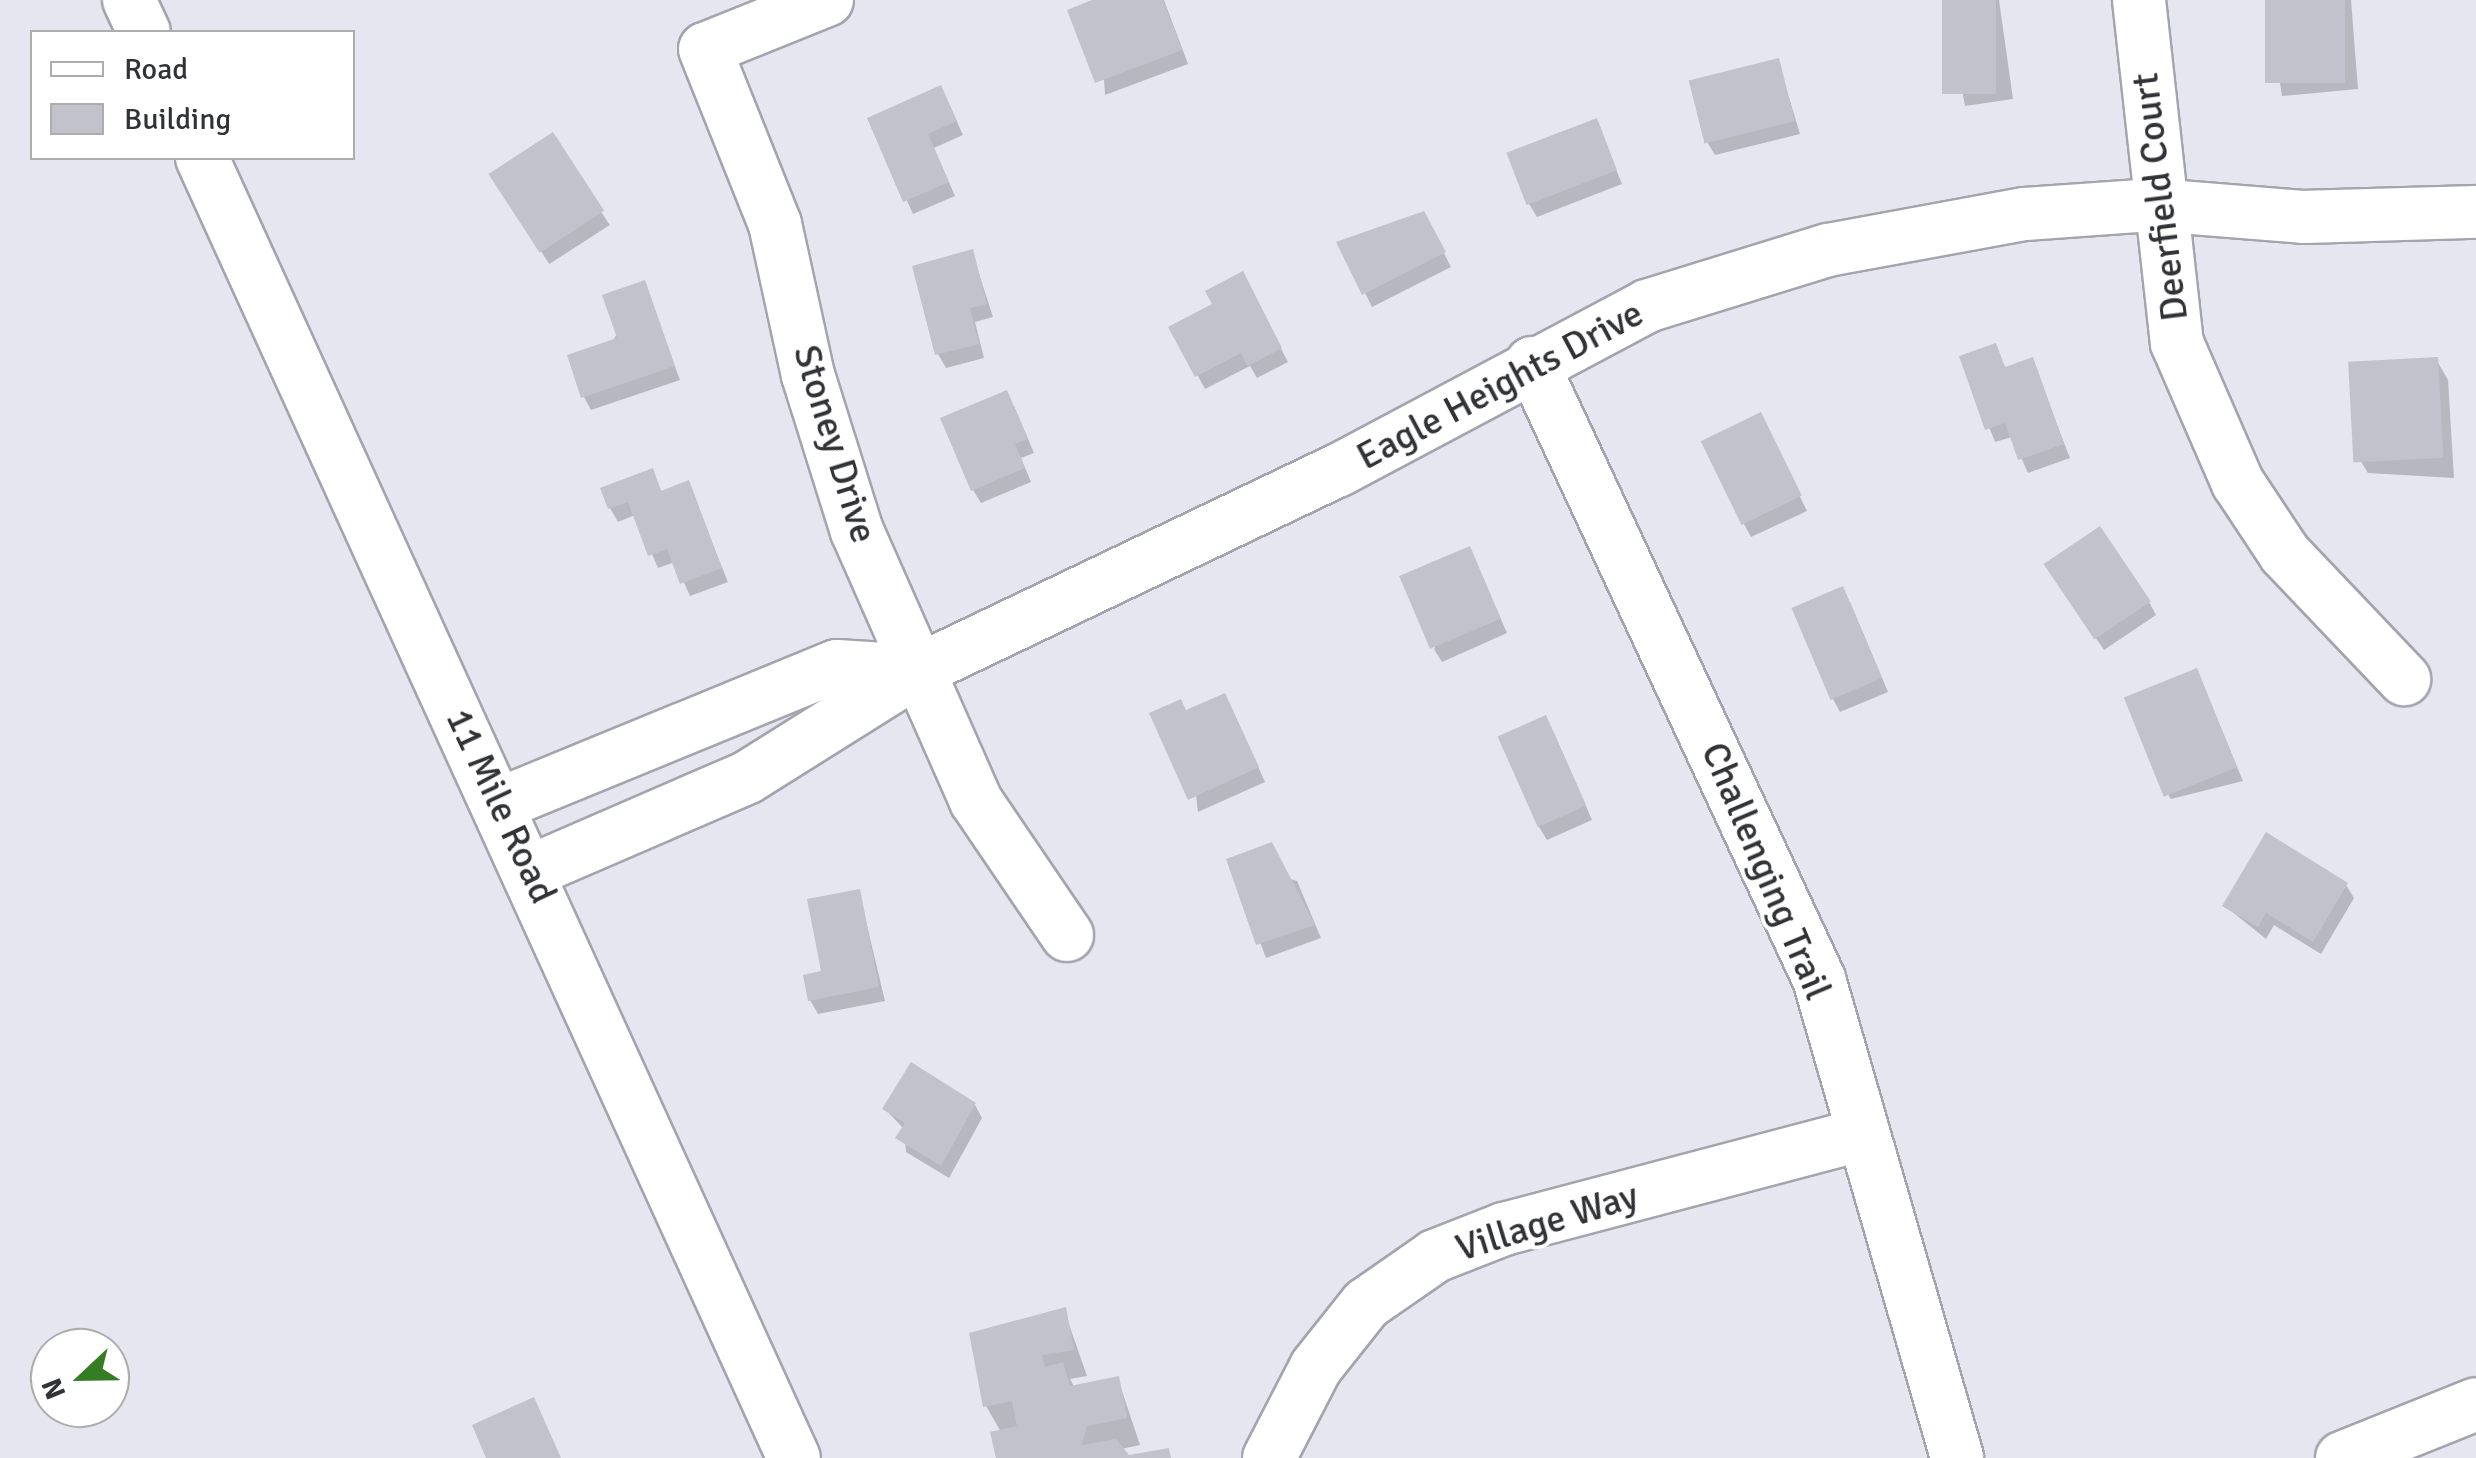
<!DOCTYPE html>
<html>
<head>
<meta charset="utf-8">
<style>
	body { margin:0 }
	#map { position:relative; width:2476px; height:1458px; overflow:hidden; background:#e5e6ef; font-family:Signika,sans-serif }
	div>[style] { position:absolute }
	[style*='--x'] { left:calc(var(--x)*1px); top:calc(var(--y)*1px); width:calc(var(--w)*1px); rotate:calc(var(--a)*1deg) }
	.shadow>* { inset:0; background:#0003; transform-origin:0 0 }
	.building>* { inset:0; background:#c1c2cb; transform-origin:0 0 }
	.roads { filter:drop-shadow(2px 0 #a3a4ad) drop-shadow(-2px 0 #a3a4ad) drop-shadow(0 2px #a3a4ad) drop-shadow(0 -2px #a3a4ad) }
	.minor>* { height:52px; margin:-26px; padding:0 26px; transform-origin:26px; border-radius:26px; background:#fff }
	span { translate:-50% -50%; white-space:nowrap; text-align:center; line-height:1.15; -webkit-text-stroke:8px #fff; paint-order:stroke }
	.street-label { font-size:38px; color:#313235 }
	.legend { position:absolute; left:30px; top:30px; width:325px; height:130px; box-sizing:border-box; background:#fff; border:2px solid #adadae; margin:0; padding:12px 18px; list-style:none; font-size:30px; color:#313235 }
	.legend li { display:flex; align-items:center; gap:20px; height:50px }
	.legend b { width:50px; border:2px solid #adadae }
	.north { position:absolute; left:30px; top:1328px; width:100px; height:100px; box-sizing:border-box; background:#fff; border:2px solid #adadae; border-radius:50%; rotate:248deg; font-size:28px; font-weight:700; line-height:40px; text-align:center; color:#313235 }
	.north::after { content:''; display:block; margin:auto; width:35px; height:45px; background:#357d22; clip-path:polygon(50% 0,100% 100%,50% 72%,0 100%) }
</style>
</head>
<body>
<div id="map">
	<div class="shadow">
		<i style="clip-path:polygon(1099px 0,1164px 0,1188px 64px,1105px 95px)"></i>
		<i style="clip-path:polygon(1945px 0,1999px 0,2013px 99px,1965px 106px)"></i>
		<i style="clip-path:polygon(2267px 0,2351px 0,2358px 89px,2282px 96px)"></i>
		<i style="clip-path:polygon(1778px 61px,1800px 134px,1715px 155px,1707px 142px)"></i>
		<i style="clip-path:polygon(948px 102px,963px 135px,934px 148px,955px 196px,913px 214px,870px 120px)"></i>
		<i style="clip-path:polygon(1596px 121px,1622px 184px,1537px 217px,1529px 204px)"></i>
		<i style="left:552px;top:136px;width:106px;height:72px;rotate:57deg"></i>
		<i style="clip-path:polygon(1431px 227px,1451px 267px,1372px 307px,1365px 293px)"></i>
		<i style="clip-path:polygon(972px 252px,993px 317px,975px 322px,984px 358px,946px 368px,938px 354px)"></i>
		<i style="clip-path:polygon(643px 283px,680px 380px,591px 410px,584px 397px)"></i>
		<i style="clip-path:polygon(1249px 287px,1288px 362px,1257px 378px,1250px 366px,1205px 389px,1172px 328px)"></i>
		<i style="clip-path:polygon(1995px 346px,2006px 369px,2032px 360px,2070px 458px,2028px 473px,2012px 437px,1995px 442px,1962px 358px)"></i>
		<i style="clip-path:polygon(2436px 359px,2448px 380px,2454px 478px,2368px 473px,2356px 453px)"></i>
		<i style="clip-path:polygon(1014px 406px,1034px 453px,1021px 458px,1031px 482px,981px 503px,973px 490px)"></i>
		<i style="clip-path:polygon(1767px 429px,1807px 511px,1751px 537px,1744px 524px)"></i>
		<i style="clip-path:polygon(652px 471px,662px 493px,688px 483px,728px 582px,690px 596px,675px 562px,658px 568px,635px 515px,618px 522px,610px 508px)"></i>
		<i style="clip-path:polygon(1476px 563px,1507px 633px,1442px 662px,1434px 649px)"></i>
		<i style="clip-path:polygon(2055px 578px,2149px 602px,2156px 615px,2104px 650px)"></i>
		<i style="clip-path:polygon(1850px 602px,1888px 692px,1840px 712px,1833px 699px)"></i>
		<i style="clip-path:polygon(2203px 685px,2243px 781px,2171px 799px,2163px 786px)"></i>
		<i style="clip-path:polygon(1232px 709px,1265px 782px,1198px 812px,1186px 713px)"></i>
		<i style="clip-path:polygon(1553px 731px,1592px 820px,1547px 840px,1539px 827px)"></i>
		<i style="clip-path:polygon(1229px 860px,1297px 881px,1321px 938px,1266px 958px)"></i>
		<i style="clip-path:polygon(2346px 885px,2354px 898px,2321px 954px,2274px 925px,2266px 939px,2225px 906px)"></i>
		<i style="clip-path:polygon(859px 892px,885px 1001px,818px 1014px,810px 1000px)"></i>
		<i style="clip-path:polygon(975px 1105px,982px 1118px,949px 1178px,906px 1152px,904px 1129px,885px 1109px)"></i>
		<i style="clip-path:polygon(1064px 1310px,1087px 1376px,1070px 1379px,1075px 1388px,1118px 1379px,1140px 1445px,1121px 1449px,1128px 1458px,999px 1458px,1001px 1432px,986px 1406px)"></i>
	</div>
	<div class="building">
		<i style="clip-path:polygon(1092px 0,1163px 0,1182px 50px,1095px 83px,1067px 10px)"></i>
		<i style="left:1942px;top:0;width:54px;height:94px"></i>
		<i style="left:2265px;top:0;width:80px;height:83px"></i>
		<i style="left:1779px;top:58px;width:65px;height:93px;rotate:76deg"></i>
		<i style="clip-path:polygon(941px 85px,957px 121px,928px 134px,949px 182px,903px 202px,867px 118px)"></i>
		<i style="left:1597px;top:118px;width:56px;height:97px;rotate:69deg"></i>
		<i style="left:553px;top:132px;width:94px;height:77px;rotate:57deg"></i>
		<i style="clip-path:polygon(1424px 211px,1446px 252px,1362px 295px,1336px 242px)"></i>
		<i style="clip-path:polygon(973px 249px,987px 304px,970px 308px,979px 344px,935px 355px,912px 266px)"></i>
		<i style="clip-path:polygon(1243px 271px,1282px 348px,1247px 366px,1241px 353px,1195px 377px,1168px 327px,1212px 304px,1205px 291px)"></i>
		<i style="clip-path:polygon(645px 280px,675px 366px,581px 398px,567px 355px,617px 338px,602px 295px)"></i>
		<i style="clip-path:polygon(1996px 343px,2005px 367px,2033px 357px,2064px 444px,2018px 460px,2005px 423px,1985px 430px,1959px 356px)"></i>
		<i style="left:2438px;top:357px;width:101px;height:90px;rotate:87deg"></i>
		<i style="clip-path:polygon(1007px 390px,1028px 439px,1015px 444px,1025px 468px,971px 491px,940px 418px)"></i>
		<i style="left:1761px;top:412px;width:93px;height:67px;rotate:64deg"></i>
		<i style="clip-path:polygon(653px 468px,661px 491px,689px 480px,722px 568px,680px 584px,667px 549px,648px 556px,628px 502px,608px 509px,600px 488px)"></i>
		<i style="left:2100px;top:526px;width:91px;height:68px;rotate:56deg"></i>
		<i style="left:1470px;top:546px;width:79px;height:77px;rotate:67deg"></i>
		<i style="left:1843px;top:586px;width:100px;height:56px;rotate:67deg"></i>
		<i style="left:2197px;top:668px;width:107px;height:79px;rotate:68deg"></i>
		<i style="clip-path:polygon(1225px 693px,1259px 767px,1188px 800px,1149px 713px,1181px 699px,1186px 710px)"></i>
		<i style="left:1546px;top:715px;width:99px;height:53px;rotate:66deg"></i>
		<i style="clip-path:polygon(2266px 832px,2348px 883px,2313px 942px,2266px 913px,2258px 927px,2222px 906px)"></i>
		<i style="clip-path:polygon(1272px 842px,1315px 925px,1256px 945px,1226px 859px)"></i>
		<i style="clip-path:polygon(860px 889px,879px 987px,808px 1001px,803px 975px,821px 971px,807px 899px)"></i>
		<i style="clip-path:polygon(911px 1062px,976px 1103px,941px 1166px,895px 1138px,905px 1123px,882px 1109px)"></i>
		<i style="clip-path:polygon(1066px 1307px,1074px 1350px,1042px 1355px,1045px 1367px,1063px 1362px,1070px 1386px,1119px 1376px,1127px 1418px,1087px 1426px,1082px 1445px,1116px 1439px,1129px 1455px,1169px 1448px,1171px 1458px,996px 1458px,990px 1432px,1017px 1426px,1012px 1401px,983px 1407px,969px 1333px)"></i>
		<i style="clip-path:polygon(534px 1397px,561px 1458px,486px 1458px,472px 1425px)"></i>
	</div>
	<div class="roads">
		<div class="minor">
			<i style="--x:129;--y:0;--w:35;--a:65"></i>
			<i style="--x:827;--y:0;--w:131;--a:158.1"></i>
			<i style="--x:705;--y:49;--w:188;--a:68.2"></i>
			<i style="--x:775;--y:224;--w:155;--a:77.7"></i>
			<i style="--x:808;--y:375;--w:164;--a:72.6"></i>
			<i style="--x:857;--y:531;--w:295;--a:66.2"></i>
			<i style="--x:976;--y:801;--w:162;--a:55.8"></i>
			<i style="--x:2139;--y:0;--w:345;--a:83.7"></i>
			<i style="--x:2177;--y:343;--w:153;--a:66.5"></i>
			<i style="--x:2238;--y:483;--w:85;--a:56.5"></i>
			<i style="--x:2285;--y:554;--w:173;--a:46.4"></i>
			<i style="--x:202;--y:158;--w:1428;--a:65.52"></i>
			<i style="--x:1532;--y:363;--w:680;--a:65.02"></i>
			<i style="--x:1819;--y:979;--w:498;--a:73.9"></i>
			<i style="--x:500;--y:804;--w:364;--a:-22.3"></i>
			<i style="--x:837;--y:666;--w:80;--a:3.6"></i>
			<i style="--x:531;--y:871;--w:236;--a:-23.4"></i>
			<i style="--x:748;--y:777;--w:199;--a:-32.1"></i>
			<i style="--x:917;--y:671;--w:465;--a:-25.5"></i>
			<i style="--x:1337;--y:471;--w:351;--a:-28"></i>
			<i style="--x:1647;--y:306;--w:189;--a:-17.2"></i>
			<i style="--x:1828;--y:250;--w:200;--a:-10.4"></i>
			<i style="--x:2025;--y:214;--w:130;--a:-4"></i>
			<i style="--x:2155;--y:205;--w:148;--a:4.6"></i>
			<i style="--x:2303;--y:217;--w:173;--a:-1.7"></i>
			<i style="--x:1269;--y:1458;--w:102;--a:-62.7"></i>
			<i style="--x:1316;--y:1367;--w:80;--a:-51.6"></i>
			<i style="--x:1366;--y:1304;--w:84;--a:-34.8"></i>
			<i style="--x:1435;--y:1256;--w:74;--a:-21.4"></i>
			<i style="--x:1504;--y:1229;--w:367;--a:-14.8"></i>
			<i style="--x:2342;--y:1458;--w:144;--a:-21.9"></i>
		</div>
	</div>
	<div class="street-label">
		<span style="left:2160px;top:197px;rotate:-97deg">Deerfield Court</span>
		<span style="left:1500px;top:385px;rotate:-28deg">Eagle Heights Drive</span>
		<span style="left:835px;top:444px;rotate:73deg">Stoney Drive</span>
		<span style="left:501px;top:806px;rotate:65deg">11 Mile Road</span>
		<span style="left:1766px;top:871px;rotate:67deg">Challenging Trail</span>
		<span style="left:1547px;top:1222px;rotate:-17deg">Village Way</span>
	</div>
	<ul class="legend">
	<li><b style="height:12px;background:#fff"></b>Road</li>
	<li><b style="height:28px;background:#c1c2cb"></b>Building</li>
	</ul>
	<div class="north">N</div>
</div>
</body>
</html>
